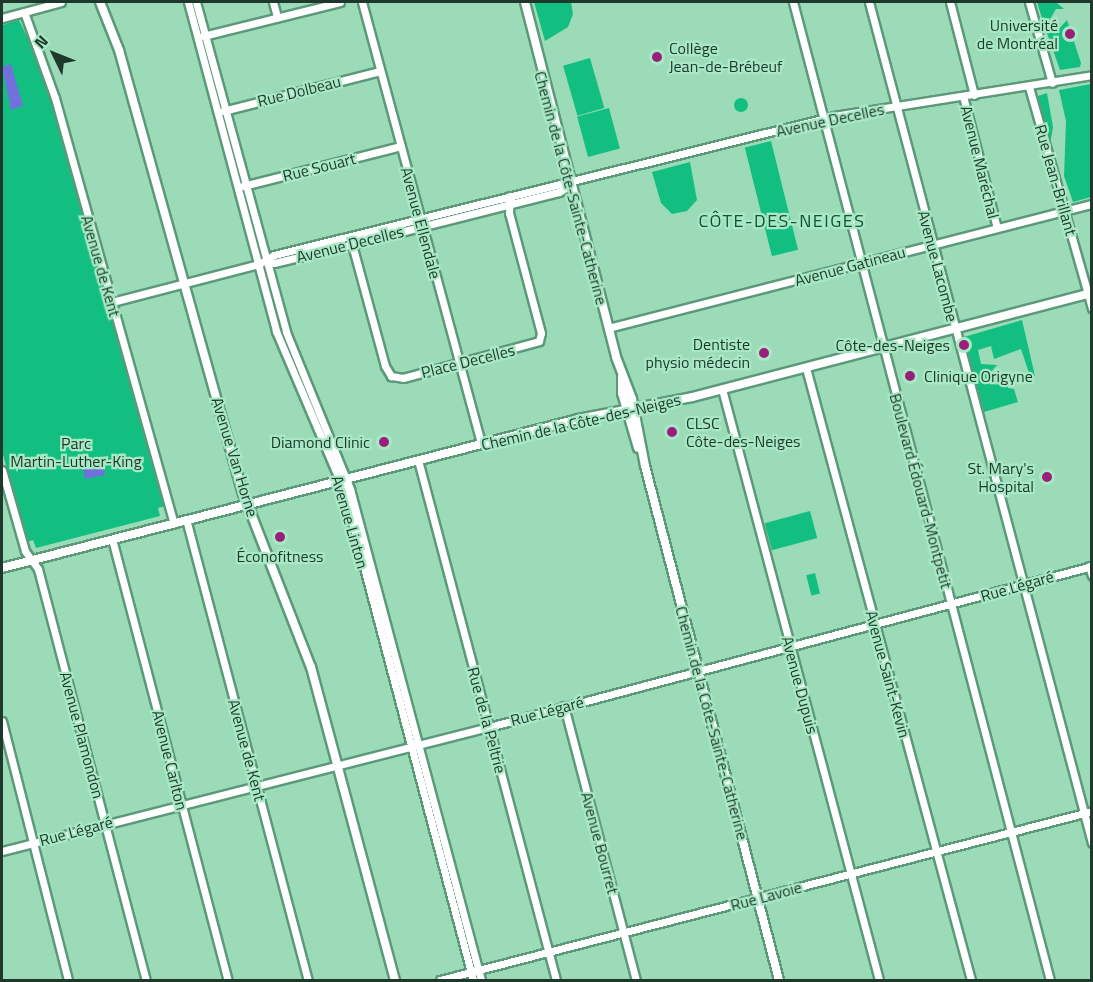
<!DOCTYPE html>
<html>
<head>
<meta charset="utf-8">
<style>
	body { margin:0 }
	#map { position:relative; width:1093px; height:982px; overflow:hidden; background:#9bdbb8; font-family:"Titillium Web",sans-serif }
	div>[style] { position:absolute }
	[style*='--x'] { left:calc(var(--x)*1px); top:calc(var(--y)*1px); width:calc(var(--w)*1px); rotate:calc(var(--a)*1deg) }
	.green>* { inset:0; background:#13bf80; transform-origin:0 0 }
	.round { border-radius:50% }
	.water>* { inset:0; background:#7171dc }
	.roads { filter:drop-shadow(2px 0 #5b9979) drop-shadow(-2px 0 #5b9979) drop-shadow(0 2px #5b9979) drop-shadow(0 -2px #5b9979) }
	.minor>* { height:7px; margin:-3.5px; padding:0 3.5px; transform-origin:3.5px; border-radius:3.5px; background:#fff }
	.major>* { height:8px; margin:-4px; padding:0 4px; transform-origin:4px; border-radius:4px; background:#fff }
	.dots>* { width:16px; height:16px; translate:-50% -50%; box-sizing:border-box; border:3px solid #a8e8c5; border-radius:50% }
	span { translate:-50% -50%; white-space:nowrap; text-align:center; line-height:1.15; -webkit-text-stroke:4.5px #a8e8c5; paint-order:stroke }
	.poi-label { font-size:16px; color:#1e382b }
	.right { translate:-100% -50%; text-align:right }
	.left { translate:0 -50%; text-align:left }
	.street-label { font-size:16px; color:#1e382b }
	.park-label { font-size:16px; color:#1f372b }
	.neighbourhood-label { font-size:18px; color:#0f5337; letter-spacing:1.5px }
	.frame { position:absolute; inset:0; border:3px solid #1e382b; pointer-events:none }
	.north { position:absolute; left:24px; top:24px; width:60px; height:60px; -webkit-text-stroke:4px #a8e8c5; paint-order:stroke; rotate:313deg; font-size:16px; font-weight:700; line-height:24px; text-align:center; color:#1e382b }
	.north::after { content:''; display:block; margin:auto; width:21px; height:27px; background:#1e382b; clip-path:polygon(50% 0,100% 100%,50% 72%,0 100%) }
</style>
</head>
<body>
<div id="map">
	<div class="green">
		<i style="clip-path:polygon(534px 2px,571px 2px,573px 14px,568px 27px,545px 41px)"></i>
		<i style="clip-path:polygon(1037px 2px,1057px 3px,1064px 9px,1056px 9px,1045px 28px)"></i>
		<i style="clip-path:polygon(19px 20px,41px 66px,165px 506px,158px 508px,160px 516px,36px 548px,33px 540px,27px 542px,2px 451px,2px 25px)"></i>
		<i style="clip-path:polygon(1067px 20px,1081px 63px,1080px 67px,1060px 70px,1047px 33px,1057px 31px)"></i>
		<i style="left:590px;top:58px;width:52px;height:28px;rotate:74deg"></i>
		<i style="clip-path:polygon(1091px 84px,1091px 197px,1073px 202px,1064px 176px,1066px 121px,1059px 90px)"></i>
		<i style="clip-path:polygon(1047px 93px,1053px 127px,1050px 145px,1038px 96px)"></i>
		<i class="round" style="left:734px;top:98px;width:14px;height:14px"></i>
		<i style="left:609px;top:108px;width:42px;height:33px;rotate:75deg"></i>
		<i style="left:771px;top:141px;width:112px;height:27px;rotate:76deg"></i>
		<i style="clip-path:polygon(690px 162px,697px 200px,687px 211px,672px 214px,661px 203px,652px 172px)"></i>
		<i style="clip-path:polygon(1022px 320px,1035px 376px,1029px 373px,1021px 349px,994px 359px,991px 346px,978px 350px,981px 364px,997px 365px,991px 372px,993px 380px,1010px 376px,1008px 388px,1014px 389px,1018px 402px,984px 412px,964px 337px)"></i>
		<i style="left:810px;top:511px;width:28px;height:47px;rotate:75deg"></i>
		<i style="left:815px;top:573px;width:21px;height:9px;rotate:76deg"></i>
	</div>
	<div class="water">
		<i style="clip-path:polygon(11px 64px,23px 106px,11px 110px,2px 67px)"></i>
		<i style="clip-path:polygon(103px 463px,105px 475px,85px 479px,83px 469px)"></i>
	</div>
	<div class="roads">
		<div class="minor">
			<i style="--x:188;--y:2;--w:341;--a:75"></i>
			<i style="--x:276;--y:331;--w:171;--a:66.9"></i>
			<i style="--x:343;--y:488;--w:509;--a:75.2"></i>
			<i style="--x:196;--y:2;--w:342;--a:74.7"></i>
			<i style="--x:286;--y:332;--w:170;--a:67.8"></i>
			<i style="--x:350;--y:489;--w:508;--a:75.06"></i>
			<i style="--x:273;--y:2;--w:16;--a:75"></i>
			<i style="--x:362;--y:2;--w:458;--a:74.9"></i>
			<i style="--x:793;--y:2;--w:1011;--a:75.28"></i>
			<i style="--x:869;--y:2;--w:870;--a:75.15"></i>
			<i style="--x:950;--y:2;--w:96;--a:75.5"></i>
			<i style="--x:1029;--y:2;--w:84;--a:74.1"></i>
			<i style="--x:24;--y:12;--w:91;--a:70.2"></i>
			<i style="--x:55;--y:98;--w:441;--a:74.4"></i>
			<i style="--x:2;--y:18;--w:61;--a:-15.2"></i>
			<i style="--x:203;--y:36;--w:141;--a:-13.9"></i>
			<i style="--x:1029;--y:87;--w:230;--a:74.1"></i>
			<i style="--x:963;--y:96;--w:136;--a:75.6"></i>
			<i style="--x:223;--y:111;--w:162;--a:-14.3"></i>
			<i style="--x:243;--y:186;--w:163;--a:-14.2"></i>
			<i style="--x:350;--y:237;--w:134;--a:74.8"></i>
			<i style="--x:385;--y:366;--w:12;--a:59"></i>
			<i style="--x:391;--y:376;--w:12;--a:9"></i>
			<i style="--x:403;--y:378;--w:141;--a:-15.2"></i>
			<i style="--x:539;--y:341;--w:8;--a:-76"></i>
			<i style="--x:541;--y:333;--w:124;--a:-104.9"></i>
			<i style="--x:509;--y:213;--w:17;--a:-87"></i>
			<i style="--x:266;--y:261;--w:8;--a:14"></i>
			<i style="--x:274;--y:263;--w:81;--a:-13.5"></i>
			<i style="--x:353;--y:244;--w:212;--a:-14.2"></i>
			<i style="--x:559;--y:192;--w:15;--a:-32"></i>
			<i style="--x:112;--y:302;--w:152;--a:-14.5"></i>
			<i style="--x:259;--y:264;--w:17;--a:-31"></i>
			<i style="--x:274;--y:255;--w:577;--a:-13.94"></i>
			<i style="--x:834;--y:116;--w:261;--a:-9"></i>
			<i style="--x:608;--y:328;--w:500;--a:-14.4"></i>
			<i style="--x:806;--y:368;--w:634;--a:74.91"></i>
			<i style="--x:722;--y:389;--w:611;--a:75.12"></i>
			<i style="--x:418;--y:460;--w:538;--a:75.14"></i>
			<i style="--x:2;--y:470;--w:84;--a:74.1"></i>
			<i style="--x:25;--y:551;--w:22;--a:54"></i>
			<i style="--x:38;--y:569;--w:425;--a:75.3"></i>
			<i style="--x:186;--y:519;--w:477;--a:75.2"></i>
			<i style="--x:112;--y:539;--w:456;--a:75.3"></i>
			<i style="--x:1089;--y:566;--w:10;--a:73"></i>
			<i style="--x:564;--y:706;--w:283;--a:75.3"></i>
			<i style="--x:2;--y:721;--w:267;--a:75.7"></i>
			<i style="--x:2;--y:851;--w:503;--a:-14.29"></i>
			<i style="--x:489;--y:727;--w:624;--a:-14.95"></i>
			<i style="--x:440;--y:980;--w:674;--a:-14.53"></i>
		</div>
		<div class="major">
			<i style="--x:100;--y:2;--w:52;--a:68.4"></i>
			<i style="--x:119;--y:50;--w:460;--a:74.4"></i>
			<i style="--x:243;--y:493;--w:187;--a:68.7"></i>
			<i style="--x:311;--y:667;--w:324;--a:75"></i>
			<i style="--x:525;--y:2;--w:366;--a:75.6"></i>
			<i style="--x:616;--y:357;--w:45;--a:69.1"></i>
			<i style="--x:632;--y:399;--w:68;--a:79"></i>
			<i style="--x:645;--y:466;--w:531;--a:75.39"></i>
			<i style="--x:622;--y:377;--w:16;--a:90"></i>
			<i style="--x:622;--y:393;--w:57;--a:73.8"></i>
			<i style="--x:2;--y:568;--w:595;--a:-14.5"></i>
			<i style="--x:578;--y:419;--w:116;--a:-10.9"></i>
			<i style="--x:692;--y:397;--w:413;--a:-14.6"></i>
		</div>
	</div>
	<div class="dots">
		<i style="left:1070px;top:34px;background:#98207a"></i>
		<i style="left:657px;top:57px;background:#98207a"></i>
		<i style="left:964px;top:345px;background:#98207a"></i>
		<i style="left:764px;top:353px;background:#98207a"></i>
		<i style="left:910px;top:376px;background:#98207a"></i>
		<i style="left:672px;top:432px;background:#98207a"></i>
		<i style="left:384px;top:442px;background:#98207a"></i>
		<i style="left:1047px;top:477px;background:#98207a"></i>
		<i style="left:280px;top:537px;background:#98207a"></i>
	</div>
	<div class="poi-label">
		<span class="right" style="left:1058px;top:34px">Université<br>de Montréal</span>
		<span class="left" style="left:669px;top:57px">Collège<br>Jean-de-Brébeuf</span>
		<span class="right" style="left:750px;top:353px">Dentiste<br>physio médecin</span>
		<span class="right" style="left:950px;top:345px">Côte-des-Neiges</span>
		<span class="left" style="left:924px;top:376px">Clinique Origyne</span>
		<span class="left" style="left:686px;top:432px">CLSC<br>Côte-des-Neiges</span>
		<span class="right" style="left:370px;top:442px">Diamond Clinic</span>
		<span class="right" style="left:1034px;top:477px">St. Mary's<br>Hospital</span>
		<span style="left:280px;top:556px">Éconofitness</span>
	</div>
	<div class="street-label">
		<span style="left:299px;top:91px;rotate:-14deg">Rue Dolbeau</span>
		<span style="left:830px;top:120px;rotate:-12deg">Avenue Decelles</span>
		<span style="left:980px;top:162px;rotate:76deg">Avenue Maréchal</span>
		<span style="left:319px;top:167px;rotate:-14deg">Rue Souart</span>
		<span style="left:1056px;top:180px;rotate:74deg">Rue Jean-Brillant</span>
		<span style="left:571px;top:188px;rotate:75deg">Chemin de la Côte-Sainte-Catherine</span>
		<span style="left:421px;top:223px;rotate:75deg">Avenue Ellendale</span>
		<span style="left:350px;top:244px;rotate:-14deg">Avenue Decelles</span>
		<span style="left:101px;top:266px;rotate:74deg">Avenue de Kent</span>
		<span style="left:850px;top:266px;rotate:-15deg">Avenue Gatineau</span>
		<span style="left:938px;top:266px;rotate:75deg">Avenue Lacombe</span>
		<span style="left:468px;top:361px;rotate:-14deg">Place Decelles</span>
		<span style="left:581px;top:422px;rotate:-13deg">Chemin de la Côte-des-Neiges</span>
		<span style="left:235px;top:457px;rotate:73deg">Avenue Van Horne</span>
		<span style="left:921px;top:491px;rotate:75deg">Boulevard Édouard-Montpetit</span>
		<span style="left:350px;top:522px;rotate:74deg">Avenue Linton</span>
		<span style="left:1017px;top:586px;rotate:-16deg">Rue Légaré</span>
		<span style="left:888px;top:674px;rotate:75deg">Avenue Saint-Kevin</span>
		<span style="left:800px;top:685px;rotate:75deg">Avenue Dupuis</span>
		<span style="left:547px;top:711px;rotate:-15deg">Rue Légaré</span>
		<span style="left:487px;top:720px;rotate:75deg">Rue de la Peltrie</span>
		<span style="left:712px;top:723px;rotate:75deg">Chemin de la Côte-Sainte-Catherine</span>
		<span style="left:82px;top:735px;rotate:75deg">Avenue Plamondon</span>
		<span style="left:247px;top:750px;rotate:75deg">Avenue de Kent</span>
		<span style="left:170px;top:760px;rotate:76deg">Avenue Carlton</span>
		<span style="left:76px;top:831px;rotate:-15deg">Rue Légaré</span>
		<span style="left:600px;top:843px;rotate:75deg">Avenue Bourret</span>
		<span style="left:766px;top:896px;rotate:-15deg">Rue Lavoie</span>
	</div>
	<div class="park-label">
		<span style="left:76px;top:452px">Parc<br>Martin-Luther-King</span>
	</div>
	<div class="neighbourhood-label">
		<span style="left:782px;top:221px">CÔTE-DES-NEIGES</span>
	</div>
	<div class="frame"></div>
	<div class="north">N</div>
</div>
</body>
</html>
